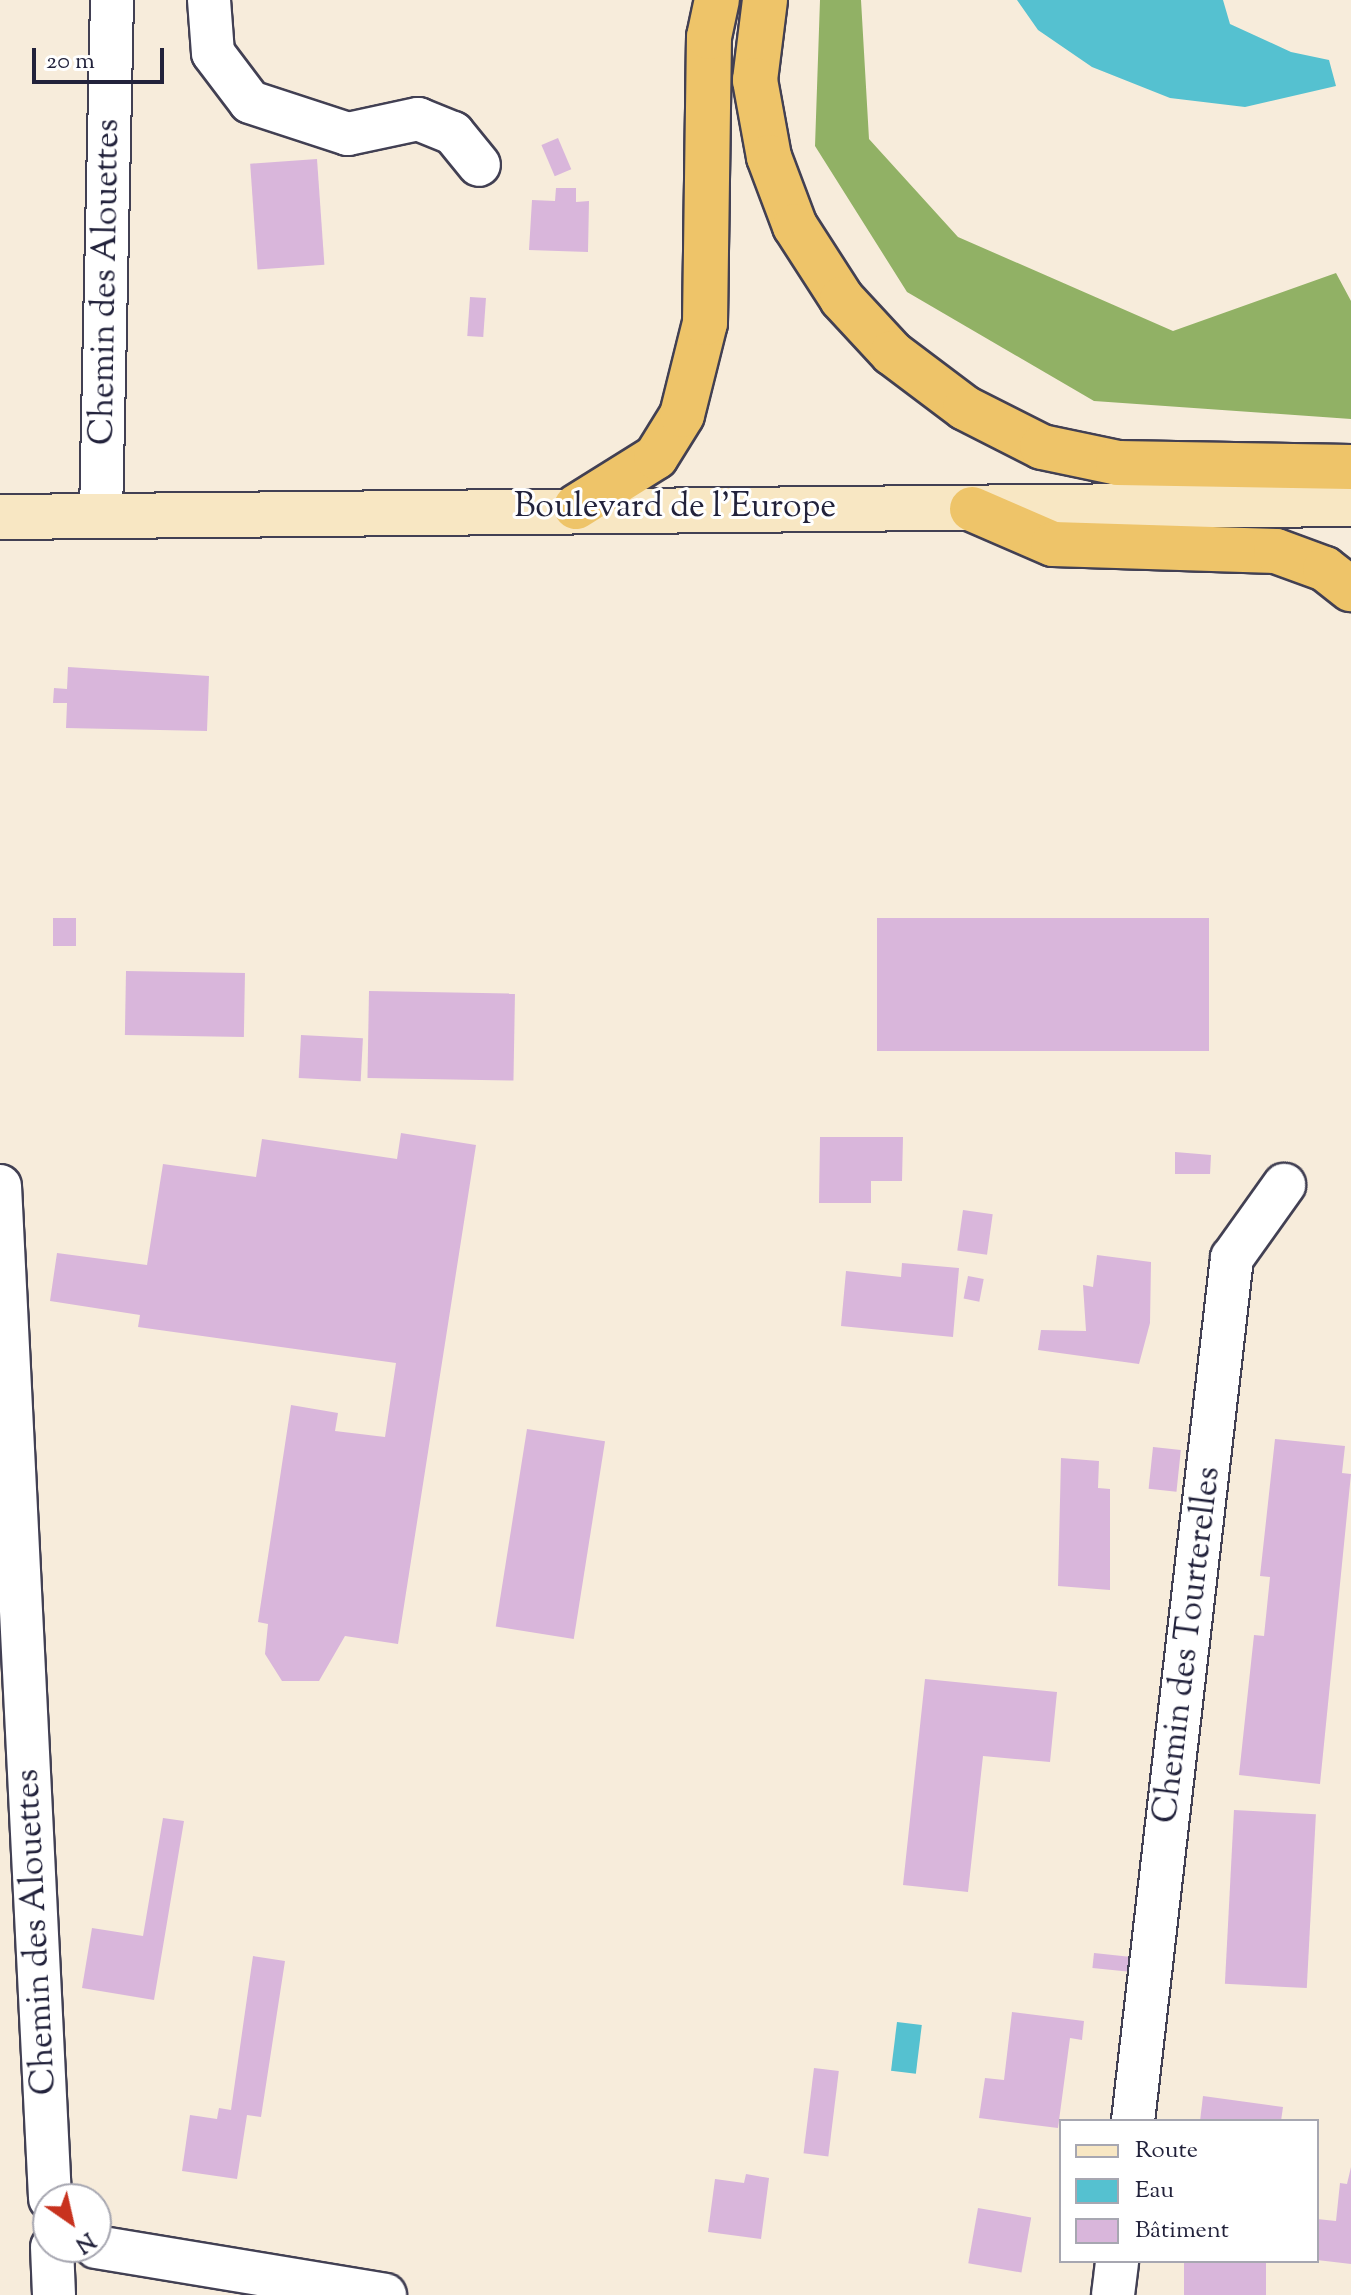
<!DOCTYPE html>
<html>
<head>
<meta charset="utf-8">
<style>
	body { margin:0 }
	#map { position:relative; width:1351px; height:2295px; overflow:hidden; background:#f7ecdb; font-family:"Sorts Mill Goudy",serif }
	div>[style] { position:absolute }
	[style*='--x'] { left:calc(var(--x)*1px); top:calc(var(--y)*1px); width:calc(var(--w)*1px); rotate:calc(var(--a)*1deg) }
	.forest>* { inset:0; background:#91b165 }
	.water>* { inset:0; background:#55c1d0; transform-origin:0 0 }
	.building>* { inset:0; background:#d9b6db; transform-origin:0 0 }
	.roads { filter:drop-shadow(2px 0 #424053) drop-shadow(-2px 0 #424053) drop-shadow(0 2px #424053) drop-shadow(0 -2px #424053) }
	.street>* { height:42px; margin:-21px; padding:0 21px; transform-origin:21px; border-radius:21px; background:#fff }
	.secondary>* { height:44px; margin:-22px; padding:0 22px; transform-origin:22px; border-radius:22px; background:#f8e7c3 }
	.highway>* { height:44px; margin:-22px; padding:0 22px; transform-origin:22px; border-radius:22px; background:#eec469 }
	span { translate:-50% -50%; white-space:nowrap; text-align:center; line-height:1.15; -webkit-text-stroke:6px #fff; paint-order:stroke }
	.street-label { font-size:34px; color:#22223b }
	.legend { position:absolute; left:1059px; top:2119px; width:260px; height:144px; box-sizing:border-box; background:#fff; border:2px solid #a7a7b1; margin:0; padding:10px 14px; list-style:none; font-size:24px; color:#22223b }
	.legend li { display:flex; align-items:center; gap:16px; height:40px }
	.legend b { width:40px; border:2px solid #a7a7b1 }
	.north { position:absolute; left:32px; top:2183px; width:80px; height:80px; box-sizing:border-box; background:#fff; border:2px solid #a7a7b1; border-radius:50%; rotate:146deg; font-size:22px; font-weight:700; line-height:32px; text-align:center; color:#22223b }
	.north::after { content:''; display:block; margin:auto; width:28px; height:36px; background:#c8321e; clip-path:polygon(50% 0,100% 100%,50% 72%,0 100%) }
	.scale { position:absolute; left:32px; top:48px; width:132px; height:36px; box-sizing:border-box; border:4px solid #22223b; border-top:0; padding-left:10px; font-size:24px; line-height:28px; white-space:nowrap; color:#22223b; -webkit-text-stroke:6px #fff; paint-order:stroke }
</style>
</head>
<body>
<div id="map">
	<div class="forest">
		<i style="clip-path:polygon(820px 0,861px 0,869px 139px,958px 237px,1173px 331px,1336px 273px,1351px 301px,1351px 419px,1094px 401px,907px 292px,815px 146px)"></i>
	</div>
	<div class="water">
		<i style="clip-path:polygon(1017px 0,1223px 0,1230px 24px,1291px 52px,1329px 60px,1336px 86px,1245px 107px,1170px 98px,1092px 67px,1038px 30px)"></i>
		<i style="left:897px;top:2022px;width:25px;height:49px;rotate:7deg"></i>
	</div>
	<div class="building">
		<i style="left:558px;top:138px;width:34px;height:18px;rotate:67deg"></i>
		<i style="left:317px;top:159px;width:106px;height:67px;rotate:86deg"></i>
		<i style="clip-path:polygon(556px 188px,576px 188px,576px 202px,589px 201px,588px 252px,529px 250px,532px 200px,555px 201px)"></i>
		<i style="left:470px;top:297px;width:16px;height:39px;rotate:4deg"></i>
		<i style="clip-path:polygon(68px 667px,209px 676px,207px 731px,66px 728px,67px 703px,53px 703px,54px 688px,67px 689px)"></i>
		<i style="left:53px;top:918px;width:23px;height:28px"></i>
		<i style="left:877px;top:918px;width:332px;height:133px"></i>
		<i style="left:126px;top:971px;width:119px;height:64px;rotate:1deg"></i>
		<i style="left:369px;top:991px;width:146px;height:87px;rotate:1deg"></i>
		<i style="left:301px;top:1035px;width:62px;height:43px;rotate:3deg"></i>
		<i style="clip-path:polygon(401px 1133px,476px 1145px,398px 1644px,345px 1636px,319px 1681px,282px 1681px,265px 1654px,268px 1624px,258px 1622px,291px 1405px,338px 1413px,335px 1431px,385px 1437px,396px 1363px,138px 1327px,140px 1315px,50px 1301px,57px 1253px,147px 1265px,163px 1164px,256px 1177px,262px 1139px,397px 1159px)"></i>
		<i style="clip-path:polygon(820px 1137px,903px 1137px,902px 1181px,871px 1181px,871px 1203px,819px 1203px)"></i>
		<i style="clip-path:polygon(1175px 1152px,1211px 1155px,1210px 1174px,1175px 1174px)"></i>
		<i style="left:963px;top:1210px;width:30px;height:41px;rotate:8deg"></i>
		<i style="clip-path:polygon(1097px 1255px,1151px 1262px,1150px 1323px,1139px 1364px,1038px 1350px,1041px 1330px,1086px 1331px,1083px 1285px,1093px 1287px)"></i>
		<i style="clip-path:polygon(902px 1263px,959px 1268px,953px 1337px,841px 1326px,846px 1271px,901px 1277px)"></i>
		<i style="left:968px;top:1276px;width:16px;height:23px;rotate:11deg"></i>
		<i style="left:527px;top:1429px;width:79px;height:200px;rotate:9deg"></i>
		<i style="clip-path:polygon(1275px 1439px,1345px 1446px,1342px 1473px,1351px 1474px,1320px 1784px,1239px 1775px,1254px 1635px,1264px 1636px,1270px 1577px,1260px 1576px)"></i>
		<i style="left:1153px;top:1447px;width:28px;height:42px;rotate:6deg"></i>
		<i style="clip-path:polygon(1061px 1458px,1099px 1461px,1098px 1488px,1110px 1489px,1110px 1590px,1058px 1586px)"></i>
		<i style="clip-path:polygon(925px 1679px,1057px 1692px,1050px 1762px,983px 1756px,968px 1892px,903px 1885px)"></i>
		<i style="left:1234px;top:1810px;width:82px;height:174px;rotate:3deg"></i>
		<i style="clip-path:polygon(163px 1818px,184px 1821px,154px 2000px,82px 1988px,92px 1928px,143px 1936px)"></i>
		<i style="left:1094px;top:1953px;width:40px;height:15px;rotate:6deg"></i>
		<i style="clip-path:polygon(253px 1956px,285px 1961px,261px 2117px,247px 2115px,237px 2179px,182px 2171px,190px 2115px,217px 2119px,219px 2108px,231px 2110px)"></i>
		<i style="clip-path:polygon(1012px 2012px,1084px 2021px,1082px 2040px,1070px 2038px,1058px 2128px,979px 2118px,985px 2078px,1004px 2080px)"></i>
		<i style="left:814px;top:2068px;width:25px;height:86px;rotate:7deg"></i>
		<i style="clip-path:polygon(1203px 2096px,1283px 2107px,1281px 2121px,1200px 2121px)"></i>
		<i style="clip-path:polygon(1351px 2167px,1351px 2264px,1317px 2260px,1317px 2219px,1336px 2221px,1340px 2183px,1347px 2184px)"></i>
		<i style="clip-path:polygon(746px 2174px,769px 2178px,761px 2239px,708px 2232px,715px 2179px,744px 2183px)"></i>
		<i style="left:978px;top:2208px;width:54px;height:56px;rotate:10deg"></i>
		<i style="left:1184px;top:2261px;width:82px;height:34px"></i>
	</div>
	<div class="roads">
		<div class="street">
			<i style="--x:209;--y:0;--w:53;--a:85.7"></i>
			<i style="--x:213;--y:53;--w:61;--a:52.9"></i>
			<i style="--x:250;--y:102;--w:103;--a:18.1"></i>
			<i style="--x:348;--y:134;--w:72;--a:-12.1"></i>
			<i style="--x:418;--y:119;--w:38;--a:22"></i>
			<i style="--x:453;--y:133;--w:41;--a:50.9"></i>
			<i style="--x:101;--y:515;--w:515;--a:-88.78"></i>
			<i style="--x:0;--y:1186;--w:1014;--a:87.17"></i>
			<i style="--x:1133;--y:2121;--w:869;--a:-83.46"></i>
			<i style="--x:1232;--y:1258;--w:90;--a:-54.5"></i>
			<i style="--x:52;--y:2247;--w:48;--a:87.6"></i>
			<i style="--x:96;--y:2247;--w:293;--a:9.4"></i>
			<i style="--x:1113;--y:2295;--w:34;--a:-83"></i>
		</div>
		<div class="secondary">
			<i style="--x:0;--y:517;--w:1351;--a:-0.55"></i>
		</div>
		<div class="highway">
			<i style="--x:765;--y:0;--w:81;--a:97.1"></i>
			<i style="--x:755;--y:80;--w:78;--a:79.7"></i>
			<i style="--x:769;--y:157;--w:74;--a:69.4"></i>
			<i style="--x:795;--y:226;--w:87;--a:57.2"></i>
			<i style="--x:842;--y:299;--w:74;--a:47.2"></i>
			<i style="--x:892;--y:353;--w:91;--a:37"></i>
			<i style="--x:965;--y:408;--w:86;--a:26.9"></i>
			<i style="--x:1042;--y:447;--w:78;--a:11.9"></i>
			<i style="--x:1118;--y:463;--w:233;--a:1"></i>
			<i style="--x:576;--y:507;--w:94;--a:-32"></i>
			<i style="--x:656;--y:457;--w:49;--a:-58.2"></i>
			<i style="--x:682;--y:415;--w:95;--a:-76"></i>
			<i style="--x:705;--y:323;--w:286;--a:-89.2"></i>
			<i style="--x:709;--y:37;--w:38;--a:-78"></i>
			<i style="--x:972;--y:509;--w:88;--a:23.4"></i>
			<i style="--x:1053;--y:544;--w:223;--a:1.8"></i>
			<i style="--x:1276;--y:551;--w:52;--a:20.2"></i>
			<i style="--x:1325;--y:569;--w:33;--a:38"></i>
		</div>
	</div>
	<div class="street-label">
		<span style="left:106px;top:282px;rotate:-89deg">Chemin des Alouettes</span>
		<span style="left:675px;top:508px">Boulevard de l'Europe</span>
		<span style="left:1188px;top:1645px;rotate:-83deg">Chemin des Tourterelles</span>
		<span style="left:37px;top:1932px;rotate:-93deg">Chemin des Alouettes</span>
	</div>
	<ul class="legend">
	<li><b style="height:10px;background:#f8e7c3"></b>Route</li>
	<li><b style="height:22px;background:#55c1d0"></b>Eau</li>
	<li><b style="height:22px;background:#d9b6db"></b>Bâtiment</li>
	</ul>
	<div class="north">N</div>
	<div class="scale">20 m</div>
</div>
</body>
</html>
